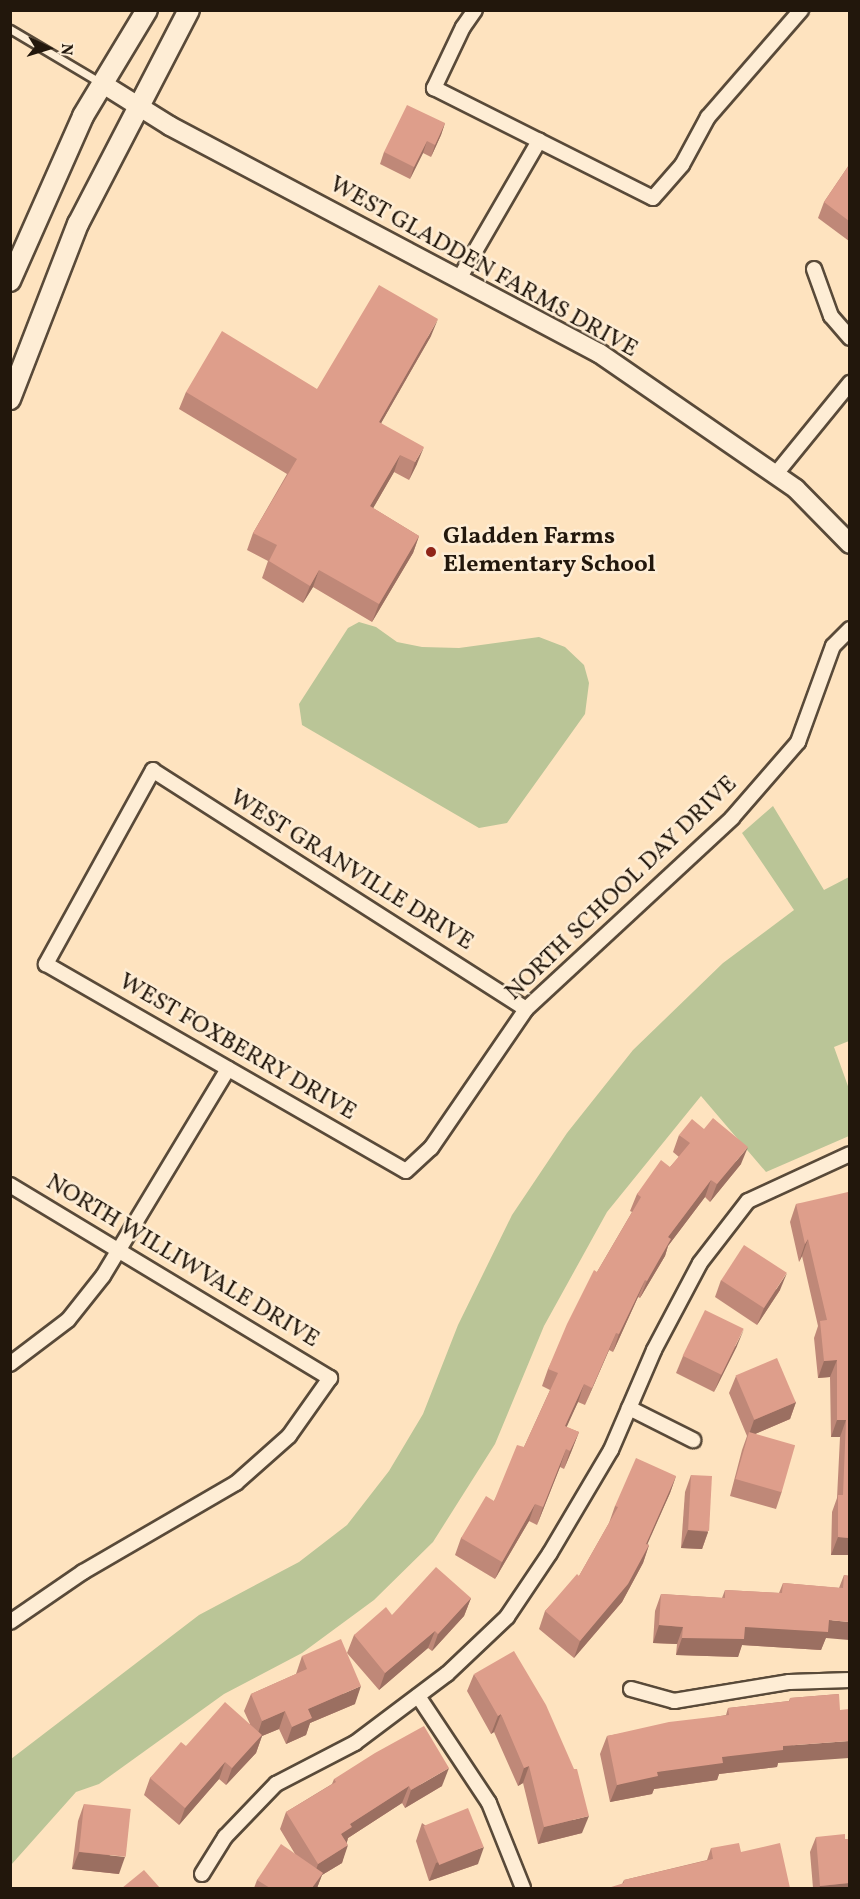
<!DOCTYPE html>
<html>
<head>
<meta charset="utf-8">
<style>
	body { margin:0 }
	#map { position:relative; width:860px; height:1899px; overflow:hidden; background:#fee3bf; font-family:Vollkorn,serif }
	div>[style] { position:absolute }
	[style*='--x'] { left:calc(var(--x)*1px); top:calc(var(--y)*1px); width:calc(var(--w)*1px); rotate:calc(var(--a)*1deg) }
	.green>* { inset:0; background:#bac597 }
	.roads { filter:drop-shadow(2px 0 #594a39) drop-shadow(-2px 0 #594a39) drop-shadow(0 2px #594a39) drop-shadow(0 -2px #594a39) }
	.service>* { height:7px; margin:-3.5px; padding:0 3.5px; transform-origin:3.5px; border-radius:3.5px; background:#feedd5 }
	.minor>* { height:14px; margin:-7px; padding:0 7px; transform-origin:7px; border-radius:7px; background:#feedd5 }
	.tertiary>* { height:18px; margin:-9px; padding:0 9px; transform-origin:9px; border-radius:9px; background:#feedd5 }
	.secondary>* { height:20px; margin:-10px; padding:0 10px; transform-origin:10px; border-radius:10px; background:#feedd5 }
	.wall>* { inset:0; background:#bf8878 }
	.shaded-wall>* { inset:0; background:#9b6f61 }
	.building>* { inset:0; background:#de9e8b; transform-origin:0 0 }
	.dots>* { width:16px; height:16px; translate:-50% -50%; box-sizing:border-box; border:3px solid #feedd5; border-radius:50% }
	span { translate:-50% -50%; white-space:nowrap; text-align:center; line-height:1.15; -webkit-text-stroke:5px #feedd5; paint-order:stroke }
	.street-label { font-size:24px; color:#22170c }
	.poi-label { font-size:24px; color:#22170c; font-weight:700 }
	.left { translate:0 -50%; text-align:left }
	.frame { position:absolute; inset:0; border:12px solid #22170c; pointer-events:none }
	.north { position:absolute; left:18px; top:18px; width:60px; height:60px; -webkit-text-stroke:4px #feedd5; paint-order:stroke; rotate:94deg; font-size:16px; font-weight:700; line-height:24px; text-align:center; color:#22170c }
	.north::after { content:''; display:block; margin:auto; width:21px; height:27px; background:#22170c; clip-path:polygon(50% 0,100% 100%,50% 72%,0 100%) }
</style>
</head>
<body>
<div id="map">
	<div class="green">
		<i style="clip-path:polygon(359px 622px,376px 627px,397px 642px,422px 647px,459px 648px,539px 637px,565px 647px,584px 665px,589px 683px,585px 714px,507px 823px,479px 828px,302px 725px,299px 704px,348px 628px)"></i>
		<i style="clip-path:polygon(773px 806px,824px 890px,849px 877px,849px 1041px,834px 1047px,849px 1089px,849px 1136px,766px 1172px,701px 1096px,607px 1212px,544px 1326px,495px 1444px,433px 1542px,374px 1600px,302px 1653px,224px 1694px,99px 1784px,76px 1792px,11px 1865px,11px 1759px,199px 1615px,299px 1562px,347px 1525px,389px 1471px,423px 1414px,458px 1325px,512px 1215px,567px 1133px,633px 1050px,723px 963px,794px 910px,742px 833px)"></i>
	</div>
	<div class="roads">
		<div class="service">
			<i style="--x:10;--y:29;--w:106;--a:30.7"></i>
		</div>
		<div class="minor">
			<i style="--x:475;--y:10;--w:21;--a:125"></i>
			<i style="--x:463;--y:27;--w:68;--a:115.4"></i>
			<i style="--x:434;--y:88;--w:245;--a:26.7"></i>
			<i style="--x:653;--y:198;--w:44;--a:-48.7"></i>
			<i style="--x:682;--y:165;--w:55;--a:-61.6"></i>
			<i style="--x:708;--y:117;--w:142;--a:-49"></i>
			<i style="--x:814;--y:269;--w:50;--a:70.1"></i>
			<i style="--x:831;--y:316;--w:29;--a:49"></i>
			<i style="--x:459;--y:279;--w:160;--a:-59.9"></i>
			<i style="--x:775;--y:475;--w:119;--a:-50.8"></i>
			<i style="--x:526;--y:1009;--w:443;--a:-147.4"></i>
			<i style="--x:153;--y:770;--w:222;--a:118.9"></i>
			<i style="--x:46;--y:964;--w:415;--a:29.9"></i>
			<i style="--x:406;--y:1171;--w:34;--a:-43"></i>
			<i style="--x:431;--y:1148;--w:168;--a:-55.6"></i>
			<i style="--x:526;--y:1009;--w:281;--a:-42.8"></i>
			<i style="--x:732;--y:818;--w:101;--a:-49"></i>
			<i style="--x:798;--y:742;--w:102;--a:-70"></i>
			<i style="--x:833;--y:646;--w:24;--a:-45"></i>
			<i style="--x:10;--y:1185;--w:374;--a:31.1"></i>
			<i style="--x:330;--y:1378;--w:71;--a:125.3"></i>
			<i style="--x:289;--y:1436;--w:71;--a:138.4"></i>
			<i style="--x:236;--y:1483;--w:177;--a:149.8"></i>
			<i style="--x:83;--y:1572;--w:88;--a:145.6"></i>
			<i style="--x:10;--y:1364;--w:73;--a:-37.2"></i>
			<i style="--x:68;--y:1320;--w:56;--a:-51.5"></i>
			<i style="--x:103;--y:1276;--w:242;--a:-58.9"></i>
			<i style="--x:629;--y:1408;--w:72;--a:26.6"></i>
			<i style="--x:631;--y:1689;--w:45;--a:15.6"></i>
			<i style="--x:674;--y:1701;--w:117;--a:-9.4"></i>
			<i style="--x:789;--y:1682;--w:61;--a:-1.9"></i>
			<i style="--x:418;--y:1696;--w:128;--a:56.4"></i>
			<i style="--x:489;--y:1803;--w:92;--a:68.2"></i>
			<i style="--x:202;--y:1874;--w:44;--a:-58.1"></i>
			<i style="--x:225;--y:1837;--w:74;--a:-46.1"></i>
			<i style="--x:276;--y:1784;--w:89;--a:-27.4"></i>
			<i style="--x:355;--y:1743;--w:115;--a:-36.9"></i>
			<i style="--x:447;--y:1674;--w:83;--a:-43.5"></i>
			<i style="--x:507;--y:1617;--w:77;--a:-56.1"></i>
			<i style="--x:550;--y:1553;--w:120;--a:-59.4"></i>
			<i style="--x:611;--y:1450;--w:109;--a:-66.7"></i>
			<i style="--x:654;--y:1350;--w:98;--a:-62.1"></i>
			<i style="--x:700;--y:1263;--w:78;--a:-52.3"></i>
			<i style="--x:748;--y:1201;--w:112;--a:-24.7"></i>
		</div>
		<div class="tertiary">
			<i style="--x:103;--y:84;--w:79;--a:32.1"></i>
			<i style="--x:170;--y:126;--w:485;--a:27.9"></i>
			<i style="--x:599;--y:353;--w:239;--a:34.6"></i>
			<i style="--x:796;--y:489;--w:77;--a:45.5"></i>
		</div>
		<div class="secondary">
			<i style="--x:10;--y:281;--w:180;--a:-66.1"></i>
			<i style="--x:83;--y:116;--w:124;--a:-58.9"></i>
			<i style="--x:10;--y:399;--w:188;--a:-68.8"></i>
			<i style="--x:78;--y:224;--w:241;--a:-62.6"></i>
		</div>
	</div>
	<div class="wall">
		<i style="clip-path:polygon(445px 123px,441px 135px,431px 157px,423px 153px,410px 179px,380px 164px,384px 152px)"></i>
		<i style="clip-path:polygon(849px 165px,849px 241px,818px 218px,824px 202px)"></i>
		<i style="clip-path:polygon(431px 336px,381px 423px,417px 464px,409px 480px,394px 472px,373px 508px,419px 536px,413px 553px,372px 622px,313px 587px,303px 603px,262px 578px,268px 561px,247px 550px,253px 533px,287px 474px,179px 409px,186px 392px,317px 389px)"></i>
		<i style="clip-path:polygon(679px 1135px,741px 1164px,710px 1202px,705px 1197px,668px 1246px,665px 1256px,640px 1298px,638px 1297px,613px 1352px,609px 1350px,585px 1405px,578px 1402px,566px 1427px,579px 1432px,564px 1469px,560px 1467px,537px 1525px,529px 1521px,495px 1579px,455px 1555px,461px 1538px,494px 1501px,524px 1447px,550px 1390px,542px 1386px,548px 1369px,597px 1272px,632px 1212px,630px 1211px,637px 1194px,670px 1167px,679px 1157px,673px 1152px)"></i>
		<i style="clip-path:polygon(849px 1199px,849px 1555px,831px 1555px,832px 1512px,837px 1498px,840px 1437px,831px 1437px,830px 1377px,818px 1378px,814px 1338px,818px 1326px,802px 1256px,799px 1262px,790px 1222px,796px 1204px)"></i>
		<i style="clip-path:polygon(721px 1280px,780px 1290px,757px 1325px,715px 1297px)"></i>
		<i style="clip-path:polygon(737px 1346px,714px 1392px,676px 1373px,683px 1356px)"></i>
		<i style="clip-path:polygon(736px 1376px,796px 1402px,790px 1419px,755px 1434px,782px 1491px,776px 1509px,730px 1496px,742px 1450px,747px 1436px,729px 1393px)"></i>
		<i style="clip-path:polygon(691px 1475px,708px 1532px,702px 1549px,681px 1548px,685px 1492px)"></i>
		<i style="clip-path:polygon(676px 1476px,670px 1493px,647px 1544px,649px 1545px,643px 1563px,622px 1602px,574px 1658px,539px 1629px,545px 1611px,579px 1576px,609px 1523px,615px 1506px)"></i>
		<i style="clip-path:polygon(844px 1575px,849px 1576px,821px 1650px,742px 1645px,738px 1657px,676px 1655px,677px 1644px,653px 1643px,655px 1611px,661px 1594px,722px 1598px,725px 1590px,779px 1593px,783px 1583px,839px 1588px)"></i>
		<i style="clip-path:polygon(471px 1598px,464px 1616px,432px 1651px,428px 1648px,379px 1690px,347px 1653px,354px 1635px,392px 1615px)"></i>
		<i style="clip-path:polygon(302px 1656px,355px 1704px,310px 1723px,306px 1735px,286px 1744px,279px 1729px,262px 1736px,256px 1753px,226px 1785px,219px 1779px,179px 1825px,144px 1795px,150px 1778px,186px 1746px,250px 1724px,244px 1711px,251px 1694px,296px 1674px)"></i>
		<i style="clip-path:polygon(474px 1674px,582px 1833px,538px 1844px,523px 1783px,518px 1786px,494px 1732px,491px 1734px,467px 1691px)"></i>
		<i style="clip-path:polygon(839px 1694px,778px 1763px,777px 1767px,719px 1774px,717px 1780px,654px 1789px,652px 1794px,610px 1802px,600px 1754px,607px 1736px,726px 1715px,728px 1708px,789px 1701px,790px 1698px)"></i>
		<i style="clip-path:polygon(334px 1779px,442px 1786px,405px 1808px,402px 1803px,348px 1838px,342px 1863px,322px 1875px,317px 1888px,254px 1888px,257px 1880px,295px 1854px,280px 1829px,286px 1812px,332px 1784px)"></i>
		<i style="clip-path:polygon(84px 1804px,119px 1874px,72px 1869px,78px 1821px)"></i>
		<i style="clip-path:polygon(422px 1823px,478px 1864px,429px 1881px,416px 1841px)"></i>
		<i style="clip-path:polygon(816px 1837px,845px 1839px,849px 1888px,813px 1888px,810px 1852px)"></i>
		<i style="clip-path:polygon(711px 1848px,741px 1852px,622px 1884px,624px 1880px,707px 1860px)"></i>
	</div>
	<div class="shaded-wall">
		<i style="clip-path:polygon(445px 123px,441px 135px,431px 157px,435px 145px)"></i>
		<i style="clip-path:polygon(427px 141px,423px 153px,410px 179px,414px 167px)"></i>
		<i style="clip-path:polygon(438px 319px,431px 336px,372px 439px,379px 422px)"></i>
		<i style="clip-path:polygon(424px 447px,417px 464px,409px 480px,415px 462px)"></i>
		<i style="clip-path:polygon(400px 455px,394px 472px,364px 524px,370px 506px)"></i>
		<i style="clip-path:polygon(419px 536px,413px 553px,372px 622px,379px 604px)"></i>
		<i style="clip-path:polygon(319px 570px,313px 587px,303px 603px,310px 586px)"></i>
		<i style="clip-path:polygon(748px 1147px,741px 1164px,710px 1202px,717px 1184px)"></i>
		<i style="clip-path:polygon(711px 1180px,705px 1197px,668px 1246px,665px 1256px,640px 1298px,647px 1281px,668px 1237px)"></i>
		<i style="clip-path:polygon(808px 1239px,802px 1256px,799px 1262px,805px 1244px)"></i>
		<i style="clip-path:polygon(787px 1273px,780px 1290px,757px 1325px,764px 1308px)"></i>
		<i style="clip-path:polygon(645px 1280px,638px 1297px,613px 1352px,619px 1334px)"></i>
		<i style="clip-path:polygon(744px 1329px,737px 1346px,714px 1392px,721px 1375px)"></i>
		<i style="clip-path:polygon(616px 1333px,609px 1350px,585px 1405px,592px 1388px)"></i>
		<i style="clip-path:polygon(837px 1360px,830px 1377px,818px 1378px,824px 1361px)"></i>
		<i style="clip-path:polygon(584px 1384px,578px 1402px,559px 1444px,565px 1426px)"></i>
		<i style="clip-path:polygon(796px 1402px,790px 1419px,748px 1437px,754px 1420px)"></i>
		<i style="clip-path:polygon(837px 1420px,846px 1420px,840px 1437px,831px 1437px)"></i>
		<i style="clip-path:polygon(579px 1432px,572px 1450px,564px 1469px,570px 1451px)"></i>
		<i style="clip-path:polygon(566px 1449px,560px 1467px,537px 1525px,543px 1507px)"></i>
		<i style="clip-path:polygon(676px 1476px,670px 1493px,640px 1561px,646px 1544px)"></i>
		<i style="clip-path:polygon(535px 1504px,529px 1521px,495px 1579px,502px 1562px)"></i>
		<i style="clip-path:polygon(688px 1530px,708px 1532px,702px 1549px,681px 1548px)"></i>
		<i style="clip-path:polygon(838px 1537px,849px 1538px,849px 1555px,831px 1555px)"></i>
		<i style="clip-path:polygon(649px 1545px,643px 1563px,622px 1602px,574px 1658px,580px 1641px)"></i>
		<i style="clip-path:polygon(471px 1598px,464px 1616px,432px 1651px,438px 1634px)"></i>
		<i style="clip-path:polygon(829px 1620px,849px 1622px,849px 1640px,826px 1638px,821px 1650px,742px 1645px,738px 1657px,676px 1655px,682px 1638px,745px 1627px)"></i>
		<i style="clip-path:polygon(659px 1625px,683px 1627px,677px 1644px,653px 1643px)"></i>
		<i style="clip-path:polygon(435px 1631px,428px 1648px,379px 1690px,385px 1673px)"></i>
		<i style="clip-path:polygon(361px 1686px,355px 1704px,310px 1723px,306px 1735px,286px 1744px,292px 1727px,308px 1709px)"></i>
		<i style="clip-path:polygon(285px 1711px,279px 1729px,262px 1736px,256px 1753px,226px 1785px,232px 1768px,256px 1739px,262px 1721px)"></i>
		<i style="clip-path:polygon(501px 1714px,494px 1732px,491px 1734px,498px 1716px)"></i>
		<i style="clip-path:polygon(849px 1741px,849px 1758px,778px 1763px,777px 1767px,719px 1774px,717px 1780px,654px 1789px,652px 1794px,610px 1802px,617px 1785px,657px 1772px,722px 1757px,783px 1746px)"></i>
		<i style="clip-path:polygon(225px 1762px,219px 1779px,179px 1825px,185px 1808px)"></i>
		<i style="clip-path:polygon(529px 1766px,523px 1783px,518px 1786px,524px 1768px)"></i>
		<i style="clip-path:polygon(449px 1768px,442px 1786px,405px 1808px,411px 1790px)"></i>
		<i style="clip-path:polygon(409px 1786px,402px 1803px,348px 1838px,346px 1845px,341px 1834px,350px 1824px)"></i>
		<i style="clip-path:polygon(589px 1816px,582px 1833px,538px 1844px,544px 1827px)"></i>
		<i style="clip-path:polygon(348px 1845px,342px 1863px,322px 1875px,317px 1888px,312px 1888px,312px 1881px,318px 1864px)"></i>
		<i style="clip-path:polygon(484px 1847px,478px 1864px,429px 1881px,436px 1863px)"></i>
		<i style="clip-path:polygon(79px 1852px,125px 1857px,119px 1874px,72px 1869px)"></i>
		<i style="clip-path:polygon(849px 1883px,849px 1888px,819px 1888px,820px 1886px)"></i>
	</div>
	<div class="building">
		<i style="clip-path:polygon(407px 105px,445px 123px,435px 145px,427px 141px,414px 167px,384px 152px)"></i>
		<i style="clip-path:polygon(849px 165px,849px 221px,824px 202px)"></i>
		<i style="clip-path:polygon(379px 285px,438px 319px,379px 422px,424px 447px,415px 462px,400px 455px,370px 506px,419px 536px,379px 604px,319px 570px,310px 586px,269px 561px,277px 545px,253px 533px,297px 459px,186px 392px,222px 331px,317px 389px)"></i>
		<i style="clip-path:polygon(713px 1118px,748px 1147px,717px 1184px,711px 1180px,668px 1237px,671px 1239px,647px 1281px,645px 1280px,619px 1334px,616px 1333px,592px 1388px,584px 1384px,565px 1426px,579px 1432px,570px 1451px,566px 1449px,543px 1507px,535px 1504px,502px 1562px,461px 1538px,486px 1496px,494px 1501px,517px 1445px,524px 1447px,558px 1373px,548px 1369px,567px 1324px,594px 1270px,597px 1272px,641px 1197px,637px 1194px,661px 1160px,670px 1167px,690px 1143px,679px 1135px,692px 1119px,704px 1129px)"></i>
		<i style="clip-path:polygon(848px 1192px,849px 1199px,849px 1538px,838px 1537px,838px 1495px,843px 1495px,846px 1420px,837px 1420px,837px 1360px,824px 1361px,820px 1321px,827px 1320px,808px 1239px,805px 1244px,796px 1204px)"></i>
		<i style="left:744px;top:1245px;width:51px;height:42px;rotate:33deg"></i>
		<i style="left:705px;top:1310px;width:43px;height:51px;rotate:26deg"></i>
		<i style="left:777px;top:1358px;width:48px;height:45px;rotate:67deg"></i>
		<i style="left:749px;top:1432px;width:48px;height:49px;rotate:16deg"></i>
		<i style="clip-path:polygon(636px 1458px,676px 1476px,646px 1544px,649px 1545px,628px 1584px,580px 1641px,545px 1611px,577px 1574px,579px 1576px,618px 1507px,615px 1506px)"></i>
		<i style="left:691px;top:1475px;width:21px;height:55px;rotate:3deg"></i>
		<i style="clip-path:polygon(436px 1567px,471px 1598px,438px 1634px,435px 1631px,385px 1673px,354px 1635px,386px 1607px,392px 1615px)"></i>
		<i style="clip-path:polygon(844px 1575px,849px 1576px,849px 1622px,829px 1620px,828px 1632px,745px 1627px,744px 1639px,682px 1638px,683px 1627px,659px 1625px,661px 1594px,725px 1598px,725px 1590px,782px 1593px,783px 1583px,843px 1588px)"></i>
		<i style="clip-path:polygon(341px 1639px,361px 1686px,308px 1709px,312px 1718px,292px 1727px,285px 1711px,262px 1721px,251px 1694px,307px 1669px,302px 1656px)"></i>
		<i style="clip-path:polygon(514px 1651px,546px 1705px,574px 1769px,577px 1769px,589px 1816px,544px 1827px,529px 1766px,524px 1768px,501px 1714px,498px 1716px,474px 1674px)"></i>
		<i style="clip-path:polygon(839px 1694px,840px 1710px,849px 1709px,849px 1741px,783px 1746px,783px 1750px,722px 1757px,723px 1763px,657px 1772px,658px 1776px,617px 1785px,607px 1736px,669px 1722px,729px 1715px,728px 1708px,790px 1701px,790px 1698px)"></i>
		<i style="clip-path:polygon(225px 1702px,262px 1735px,232px 1768px,225px 1762px,185px 1808px,150px 1778px,181px 1742px,186px 1746px)"></i>
		<i style="clip-path:polygon(424px 1726px,449px 1768px,411px 1790px,409px 1786px,350px 1824px,352px 1827px,341px 1834px,348px 1845px,318px 1864px,286px 1812px,336px 1782px,334px 1779px,375px 1753px)"></i>
		<i style="left:84px;top:1804px;width:47px;height:48px;rotate:6deg"></i>
		<i style="left:468px;top:1808px;width:42px;height:48px;rotate:68deg"></i>
		<i style="clip-path:polygon(845px 1834px,845px 1839px,849px 1839px,849px 1883px,820px 1886px,816px 1837px)"></i>
		<i style="clip-path:polygon(739px 1843px,741px 1852px,780px 1843px,790px 1888px,608px 1888px,624px 1883px,624px 1880px,713px 1859px,711px 1848px)"></i>
		<i style="clip-path:polygon(281px 1844px,323px 1873px,312px 1888px,270px 1888px,257px 1880px)"></i>
		<i style="clip-path:polygon(144px 1870px,160px 1888px,122px 1888px)"></i>
	</div>
	<div class="dots">
		<i style="left:431px;top:552px;background:#8f2418"></i>
	</div>
	<div class="street-label">
		<span style="left:483px;top:268px;rotate:29deg">WEST GLADDEN FARMS DRIVE</span>
		<span style="left:351px;top:871px;rotate:32deg">WEST GRANVILLE DRIVE</span>
		<span style="left:622px;top:889px;rotate:-44deg">NORTH SCHOOL DAY DRIVE</span>
		<span style="left:237px;top:1048px;rotate:30deg">WEST FOXBERRY DRIVE</span>
		<span style="left:182px;top:1262px;rotate:31deg">NORTH WILLIWVALE DRIVE</span>
	</div>
	<div class="poi-label">
		<span class="left" style="left:443px;top:552px">Gladden Farms<br>Elementary School</span>
	</div>
	<div class="frame"></div>
	<div class="north">N</div>
</div>
</body>
</html>
